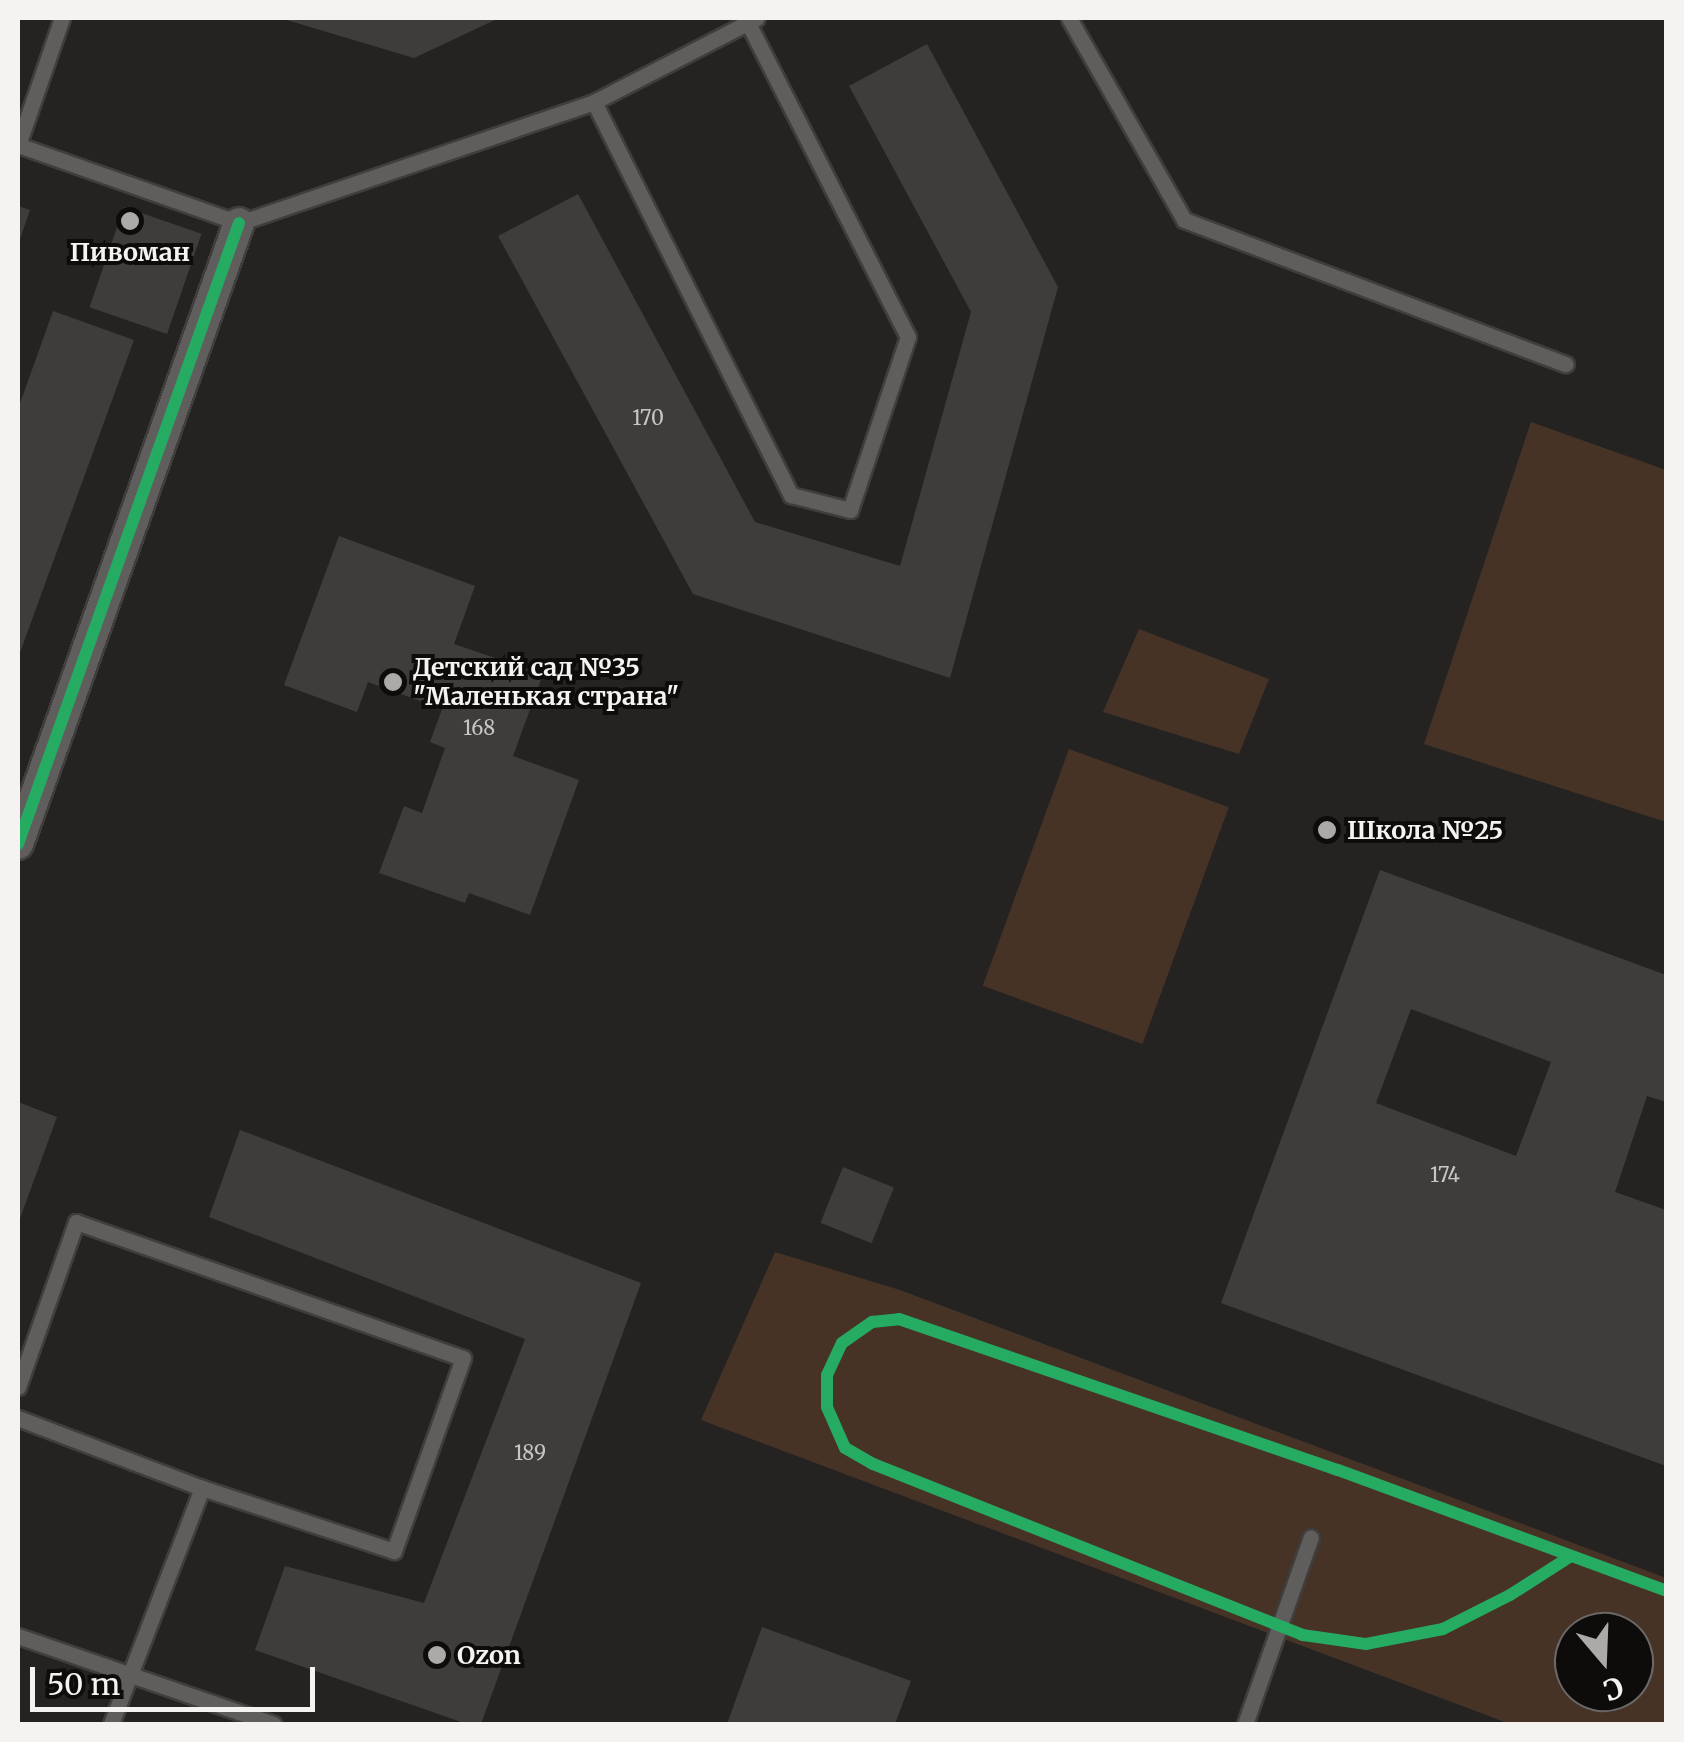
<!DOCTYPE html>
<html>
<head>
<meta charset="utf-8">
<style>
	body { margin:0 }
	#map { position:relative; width:1684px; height:1742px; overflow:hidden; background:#242322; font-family:Merriweather,serif }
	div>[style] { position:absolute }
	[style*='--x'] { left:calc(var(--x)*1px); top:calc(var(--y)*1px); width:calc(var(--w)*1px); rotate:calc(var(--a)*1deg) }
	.green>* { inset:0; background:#463326; transform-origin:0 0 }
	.building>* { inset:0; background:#3e3d3c; transform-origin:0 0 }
	.roads { filter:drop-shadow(2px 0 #3f3e3d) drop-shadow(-2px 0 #3f3e3d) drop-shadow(0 2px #3f3e3d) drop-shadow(0 -2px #3f3e3d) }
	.lane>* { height:15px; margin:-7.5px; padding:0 7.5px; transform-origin:7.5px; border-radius:7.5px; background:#5f5e5d }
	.street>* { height:30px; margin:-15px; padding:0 15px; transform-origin:15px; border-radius:15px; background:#5f5e5d }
	.cycleway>* { height:12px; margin:-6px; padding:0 6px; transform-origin:6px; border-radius:6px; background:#26ab63 }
	.dots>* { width:28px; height:28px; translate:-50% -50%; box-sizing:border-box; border:5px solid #0d0c0b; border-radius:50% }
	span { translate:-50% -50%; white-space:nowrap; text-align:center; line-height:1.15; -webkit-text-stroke:8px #0d0c0b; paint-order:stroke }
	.number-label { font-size:20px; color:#c7c6c4 }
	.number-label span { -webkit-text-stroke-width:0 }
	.poi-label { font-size:25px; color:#f5f3f2; font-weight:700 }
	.left { translate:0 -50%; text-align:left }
	.frame { position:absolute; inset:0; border:20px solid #f5f3f2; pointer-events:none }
	.north { position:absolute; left:1554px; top:1612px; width:100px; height:100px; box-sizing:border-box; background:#0d0c0b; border:2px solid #6a6867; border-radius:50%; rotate:161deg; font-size:28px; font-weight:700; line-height:40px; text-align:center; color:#f5f3f2 }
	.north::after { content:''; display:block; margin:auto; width:35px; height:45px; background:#acaaa9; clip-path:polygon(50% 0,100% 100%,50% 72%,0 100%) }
	.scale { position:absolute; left:30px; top:1667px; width:285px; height:45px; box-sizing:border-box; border:5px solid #f5f3f2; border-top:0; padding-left:12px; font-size:30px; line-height:35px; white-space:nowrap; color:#f5f3f2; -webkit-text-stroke:8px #0d0c0b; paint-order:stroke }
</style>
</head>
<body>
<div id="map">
	<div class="green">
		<i style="clip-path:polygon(1531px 422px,1666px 470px,1666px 822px,1424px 744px)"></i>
		<i style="clip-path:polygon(1139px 629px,1269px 679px,1239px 754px,1103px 712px)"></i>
		<i style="left:1069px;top:749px;width:170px;height:252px;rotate:20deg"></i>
		<i style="clip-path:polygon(evenodd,775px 1252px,900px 1290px,1666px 1578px,1666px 1724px,1510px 1724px,701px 1420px,775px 1252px,1574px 1632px,1634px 1632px,1634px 1692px,1574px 1692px,1574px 1632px)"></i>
	</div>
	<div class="building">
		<i style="clip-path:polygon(280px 18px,499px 18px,414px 58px)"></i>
		<i style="clip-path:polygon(927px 44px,1058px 287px,950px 678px,693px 594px,498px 236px,578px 194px,755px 522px,900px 566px,971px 312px,849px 86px)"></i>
		<i style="clip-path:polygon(18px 206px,30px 210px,18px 245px)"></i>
		<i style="left:124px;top:207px;width:82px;height:106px;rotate:19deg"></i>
		<i style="clip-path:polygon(53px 311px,134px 340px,18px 658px,18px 409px)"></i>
		<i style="clip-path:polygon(339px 536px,475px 586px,454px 644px,543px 674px,513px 756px,579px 780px,530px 915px,469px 893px,465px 903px,379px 873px,404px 806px,422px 813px,445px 748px,430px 742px,442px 709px,368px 682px,357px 712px,284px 685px)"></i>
		<i style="clip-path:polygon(evenodd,1380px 870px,1666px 975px,1666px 1102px,1647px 1096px,1615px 1192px,1666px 1210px,1666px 1466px,1221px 1303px,1380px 870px,1411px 1009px,1551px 1062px,1516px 1156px,1376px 1103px,1411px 1009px)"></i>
		<i style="clip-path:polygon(18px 1102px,57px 1117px,18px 1224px)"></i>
		<i style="clip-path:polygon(240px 1130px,641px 1283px,481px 1724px,467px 1724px,255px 1650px,285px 1566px,424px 1603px,525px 1339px,209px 1217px)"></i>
		<i style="left:843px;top:1167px;width:55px;height:60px;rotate:22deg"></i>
		<i style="clip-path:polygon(762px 1627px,911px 1681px,895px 1724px,727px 1724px)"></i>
	</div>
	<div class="roads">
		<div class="lane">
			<i style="--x:1069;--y:18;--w:232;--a:60.3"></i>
			<i style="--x:1184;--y:220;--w:408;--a:20.7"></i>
			<i style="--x:594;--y:102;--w:440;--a:63.4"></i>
			<i style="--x:791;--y:495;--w:61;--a:14.3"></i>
			<i style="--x:850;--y:510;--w:182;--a:-71.5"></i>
			<i style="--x:908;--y:337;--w:350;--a:-117"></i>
			<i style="--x:18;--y:145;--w:234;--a:19.4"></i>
			<i style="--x:239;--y:223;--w:375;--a:-18.8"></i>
			<i style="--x:594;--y:102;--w:183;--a:-27.3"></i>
			<i style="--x:18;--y:145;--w:134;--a:-70.9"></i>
			<i style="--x:18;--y:1387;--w:175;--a:-70.6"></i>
			<i style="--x:76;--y:1222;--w:410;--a:19.4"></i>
			<i style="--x:463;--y:1358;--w:205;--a:109.7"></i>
			<i style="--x:394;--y:1551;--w:202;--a:-161.8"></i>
			<i style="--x:202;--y:1488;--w:197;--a:-159.2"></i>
			<i style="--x:18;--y:1636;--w:270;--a:19"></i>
			<i style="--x:111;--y:1724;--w:253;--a:-68.9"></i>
			<i style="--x:1245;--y:1724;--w:198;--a:-70.6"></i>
		</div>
		<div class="street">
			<i style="--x:18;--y:844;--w:659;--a:-70.41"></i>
		</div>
	</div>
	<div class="cycleway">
		<i style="--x:18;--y:844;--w:659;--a:-70.41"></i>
		<i style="--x:1571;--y:1556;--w:72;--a:147.4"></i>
		<i style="--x:1510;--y:1595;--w:75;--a:153.1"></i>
		<i style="--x:1443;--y:1629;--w:78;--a:169"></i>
		<i style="--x:1366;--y:1644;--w:64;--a:-171.9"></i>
		<i style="--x:1303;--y:1635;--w:463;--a:-158.3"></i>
		<i style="--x:873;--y:1464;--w:32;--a:-150"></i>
		<i style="--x:845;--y:1448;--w:45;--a:-113.7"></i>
		<i style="--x:827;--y:1407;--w:32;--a:-90"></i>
		<i style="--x:827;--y:1375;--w:35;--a:-65"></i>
		<i style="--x:842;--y:1343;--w:37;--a:-35"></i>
		<i style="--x:872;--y:1322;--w:27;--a:-6"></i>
		<i style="--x:899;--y:1319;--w:464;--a:19"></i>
		<i style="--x:1338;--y:1470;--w:350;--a:20.2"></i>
	</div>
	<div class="dots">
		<i style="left:130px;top:221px;background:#acaaa9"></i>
		<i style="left:393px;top:682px;background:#acaaa9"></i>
		<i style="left:1327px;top:830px;background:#acaaa9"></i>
		<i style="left:437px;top:1655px;background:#acaaa9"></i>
	</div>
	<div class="number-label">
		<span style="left:648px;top:417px">170</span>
		<span style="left:479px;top:727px">168</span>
		<span style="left:1445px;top:1174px">174</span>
		<span style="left:530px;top:1452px">189</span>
	</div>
	<div class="poi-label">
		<span style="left:130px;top:252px">Пивоман</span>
		<span class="left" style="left:413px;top:682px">Детский сад №35<br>"Маленькая страна"</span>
		<span class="left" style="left:1347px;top:830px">Школа №25</span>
		<span class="left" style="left:457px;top:1655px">Ozon</span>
	</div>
	<div class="frame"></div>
	<div class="north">С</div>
	<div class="scale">50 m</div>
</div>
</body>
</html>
